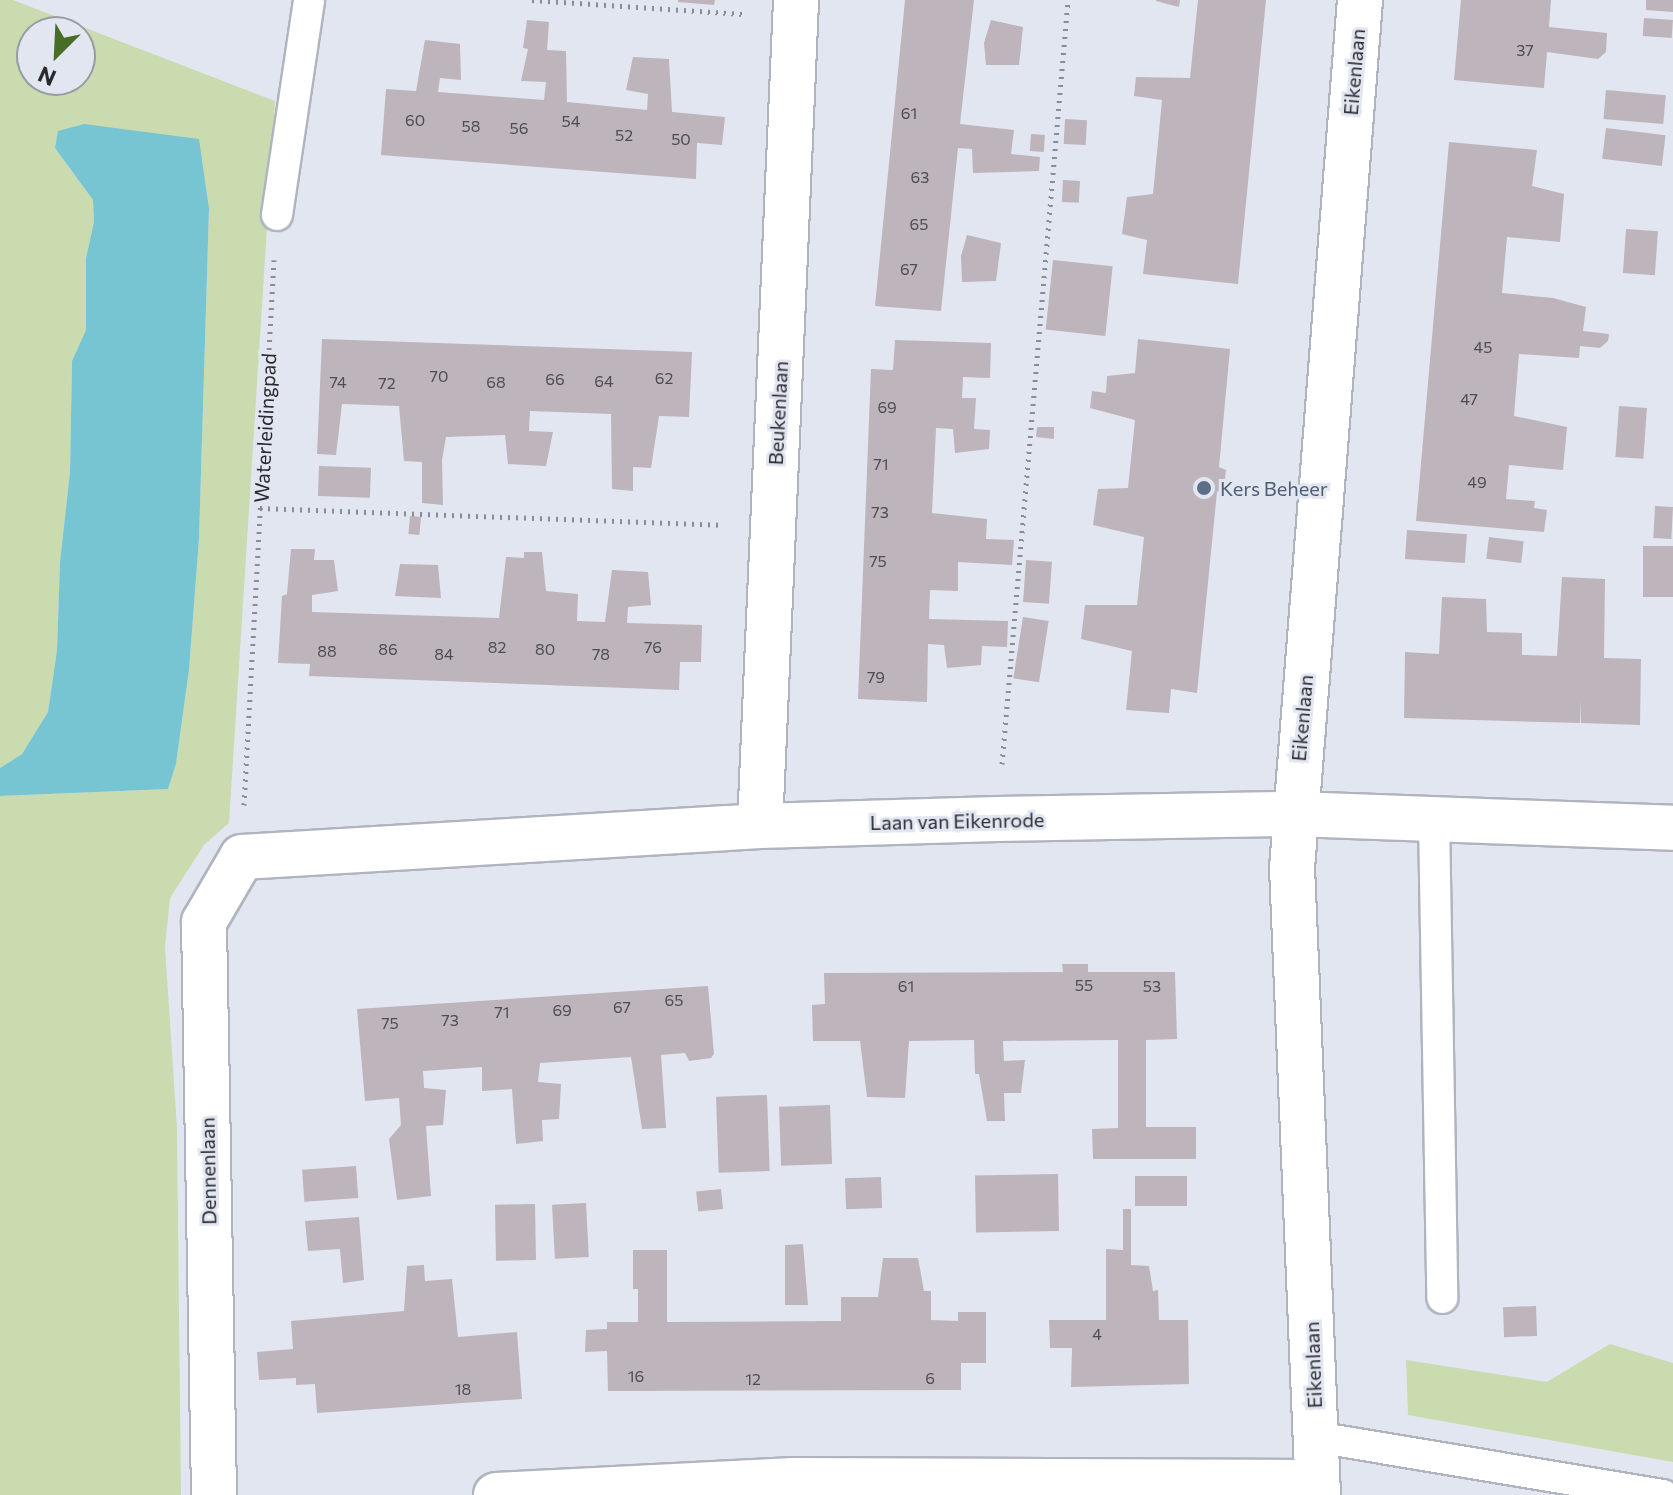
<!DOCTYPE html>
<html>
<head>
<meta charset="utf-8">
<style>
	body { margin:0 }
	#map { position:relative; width:1673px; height:1495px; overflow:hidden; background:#e2e6f1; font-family:Commissioner,sans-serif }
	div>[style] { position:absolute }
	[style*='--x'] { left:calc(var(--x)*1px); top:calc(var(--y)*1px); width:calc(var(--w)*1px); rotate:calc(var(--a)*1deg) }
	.green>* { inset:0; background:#c9dbaf }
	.water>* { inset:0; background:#77c5d3 }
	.building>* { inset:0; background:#bdb4bc; transform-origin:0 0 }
	.path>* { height:5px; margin-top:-2.5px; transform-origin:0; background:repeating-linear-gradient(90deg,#898c94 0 2px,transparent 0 8px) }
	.roads { filter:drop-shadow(2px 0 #afb4be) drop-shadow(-2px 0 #afb4be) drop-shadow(0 2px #afb4be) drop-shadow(0 -2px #afb4be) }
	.service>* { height:30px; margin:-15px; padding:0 15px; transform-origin:15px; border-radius:15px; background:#fff }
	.minor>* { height:44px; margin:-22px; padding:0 22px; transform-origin:22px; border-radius:22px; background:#fff }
	.dots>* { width:22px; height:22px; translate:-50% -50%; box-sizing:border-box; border:4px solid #e2e6f1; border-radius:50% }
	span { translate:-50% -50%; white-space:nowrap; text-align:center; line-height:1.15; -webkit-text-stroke:6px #e2e6f1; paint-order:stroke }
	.number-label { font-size:16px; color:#4e4d52 }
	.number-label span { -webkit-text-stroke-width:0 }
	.street-label { font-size:20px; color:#292b2f }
	.service-label { font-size:20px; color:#4e5e75 }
	.left { translate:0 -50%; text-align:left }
	.north { position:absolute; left:16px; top:16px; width:80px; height:80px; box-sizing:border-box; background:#e2e6f1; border:2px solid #989ba3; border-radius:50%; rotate:204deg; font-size:22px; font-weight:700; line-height:32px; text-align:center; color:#292b2f }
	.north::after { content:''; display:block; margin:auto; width:28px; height:36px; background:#476d27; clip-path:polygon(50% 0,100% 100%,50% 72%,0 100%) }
</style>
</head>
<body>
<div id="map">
	<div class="green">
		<i style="clip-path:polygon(evenodd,0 0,13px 0,275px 101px,229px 823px,204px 845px,170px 898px,165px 947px,177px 1128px,181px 1495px,0 1495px,0 796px,168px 789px,176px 764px,189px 670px,199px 539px,209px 209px,55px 148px,93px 200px,94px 223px,86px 258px,86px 330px,72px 361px,70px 472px,60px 562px,57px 650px,48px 712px,22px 754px,0 768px,0 0,32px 32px,80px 32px,80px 80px,32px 80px,32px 32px)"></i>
		<i style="clip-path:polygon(1610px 1344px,1673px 1363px,1673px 1462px,1408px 1415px,1406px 1360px,1547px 1382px)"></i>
	</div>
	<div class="water">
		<i style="clip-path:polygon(84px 124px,199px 139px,209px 209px,199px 539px,189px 670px,176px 764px,168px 789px,0 796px,0 768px,22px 754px,48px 712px,57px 650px,60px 562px,70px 472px,72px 361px,86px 330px,86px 258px,94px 222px,93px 200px,55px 148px,58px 131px)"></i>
	</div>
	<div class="building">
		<i style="clip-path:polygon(678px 0,715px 0,714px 5px,678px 2px)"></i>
		<i style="clip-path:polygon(905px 0,974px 0,960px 124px,1014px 130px,1011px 154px,1040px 157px,1039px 171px,973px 173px,972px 149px,958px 148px,941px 311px,875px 306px)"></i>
		<i style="clip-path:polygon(1156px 0,1180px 0,1179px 7px,1156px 1px)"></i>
		<i style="clip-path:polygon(1198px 0,1266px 0,1238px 284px,1143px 274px,1147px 240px,1122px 234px,1127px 197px,1153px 194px,1162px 100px,1134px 96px,1136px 77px,1190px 78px)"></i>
		<i style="clip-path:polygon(1461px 0,1551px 0,1549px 27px,1607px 33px,1606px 52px,1598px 59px,1547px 52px,1544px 88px,1454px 80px)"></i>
		<i style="clip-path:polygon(1646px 0,1673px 0,1673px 12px,1646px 10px)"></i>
		<i style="left:1644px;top:18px;width:29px;height:18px;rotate:4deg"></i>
		<i style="clip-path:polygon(527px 20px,549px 22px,547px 50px,566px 51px,567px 102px,647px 110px,648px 94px,626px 90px,633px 57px,669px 59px,672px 112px,725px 117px,722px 145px,697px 143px,696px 179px,381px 155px,386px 89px,416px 91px,425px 40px,460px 44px,461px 80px,440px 78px,438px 92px,544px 100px,546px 82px,521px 81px,528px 49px,523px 48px)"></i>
		<i style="clip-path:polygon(991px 20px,1023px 27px,1019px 65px,986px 65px,984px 43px)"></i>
		<i style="left:1606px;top:90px;width:60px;height:29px;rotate:5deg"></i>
		<i style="left:1065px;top:119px;width:22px;height:25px;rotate:3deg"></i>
		<i style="left:1606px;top:128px;width:60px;height:31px;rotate:7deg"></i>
		<i style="left:1031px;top:134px;width:14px;height:17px;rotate:4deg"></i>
		<i style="clip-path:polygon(1449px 142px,1537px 150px,1532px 186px,1564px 194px,1560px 242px,1507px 237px,1502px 293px,1553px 298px,1586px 307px,1583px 331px,1609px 334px,1608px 341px,1600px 348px,1580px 346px,1579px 358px,1519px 354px,1514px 416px,1567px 427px,1563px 470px,1509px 465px,1506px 499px,1535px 501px,1534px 508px,1547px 510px,1544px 532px,1416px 521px)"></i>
		<i style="left:1063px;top:180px;width:17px;height:22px;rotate:3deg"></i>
		<i style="left:1626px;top:229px;width:32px;height:44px;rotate:4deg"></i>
		<i style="clip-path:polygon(967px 235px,1001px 243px,996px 281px,962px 282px,961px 256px)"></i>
		<i style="left:1053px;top:260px;width:60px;height:70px;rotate:6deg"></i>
		<i style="clip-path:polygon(322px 339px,692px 352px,689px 417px,659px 416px,651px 468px,633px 467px,633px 491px,612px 489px,611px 414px,530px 411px,529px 431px,553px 432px,546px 466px,508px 464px,505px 435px,446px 437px,442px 460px,443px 505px,422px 503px,422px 462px,404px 461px,399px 406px,342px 404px,336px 455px,317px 454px)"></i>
		<i style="clip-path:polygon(1138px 339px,1230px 349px,1219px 467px,1226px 470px,1224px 487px,1217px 492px,1197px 693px,1171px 689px,1169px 713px,1126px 710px,1132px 651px,1081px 639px,1085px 605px,1137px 605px,1144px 537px,1093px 525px,1098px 489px,1128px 488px,1135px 420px,1090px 408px,1092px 391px,1106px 393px,1107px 376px,1135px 373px)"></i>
		<i style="clip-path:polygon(895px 340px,991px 343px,990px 378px,963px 377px,962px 398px,976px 398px,974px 429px,990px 430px,989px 449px,955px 453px,953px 429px,936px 428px,932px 513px,987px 519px,986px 539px,1014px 540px,1012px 565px,958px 562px,958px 591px,930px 590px,929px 619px,1008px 621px,1007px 647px,982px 646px,981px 665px,947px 668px,944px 645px,928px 644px,927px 702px,858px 699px,871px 369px,893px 370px)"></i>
		<i style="left:1619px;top:406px;width:28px;height:51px;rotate:4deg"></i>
		<i style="clip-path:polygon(1037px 427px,1054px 427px,1054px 439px,1036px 437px)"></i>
		<i style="left:319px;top:466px;width:52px;height:30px;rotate:2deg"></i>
		<i style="left:1655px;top:506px;width:18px;height:32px;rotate:3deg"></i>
		<i style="left:410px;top:516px;width:11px;height:18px;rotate:5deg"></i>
		<i style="left:1407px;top:530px;width:60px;height:29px;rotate:4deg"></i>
		<i style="left:1489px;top:537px;width:35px;height:22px;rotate:7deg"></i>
		<i style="left:1643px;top:546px;width:30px;height:51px"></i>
		<i style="clip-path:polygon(291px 549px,315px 549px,314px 560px,334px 560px,338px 591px,312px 595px,312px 612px,499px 618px,506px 557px,524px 558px,524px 552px,542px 552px,546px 591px,578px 594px,577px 621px,605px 622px,612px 570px,648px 572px,651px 605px,628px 607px,627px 623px,702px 625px,701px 662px,680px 662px,679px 690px,309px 676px,310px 664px,278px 663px,282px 596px,287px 594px)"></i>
		<i style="left:1026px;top:560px;width:26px;height:42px;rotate:4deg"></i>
		<i style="clip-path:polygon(400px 564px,438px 565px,441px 598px,395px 596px)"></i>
		<i style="clip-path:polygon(1562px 577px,1605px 579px,1604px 658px,1641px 659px,1640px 725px,1581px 723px,1581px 700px,1580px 723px,1404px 718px,1405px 652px,1439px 654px,1442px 597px,1486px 599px,1487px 632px,1522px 633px,1522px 655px,1557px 656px)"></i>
		<i style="left:1023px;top:617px;width:26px;height:62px;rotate:9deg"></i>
		<i style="clip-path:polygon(1062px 964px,1088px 964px,1088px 972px,1175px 972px,1177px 1039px,1146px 1040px,1146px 1127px,1196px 1127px,1196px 1159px,1093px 1159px,1092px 1129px,1118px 1128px,1118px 1040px,1003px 1041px,1004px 1061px,1025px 1060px,1021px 1093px,1004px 1093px,1005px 1121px,987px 1121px,979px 1074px,975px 1074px,974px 1040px,909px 1041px,905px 1098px,867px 1097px,860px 1041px,813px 1041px,812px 1005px,825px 1004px,824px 973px,1063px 972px)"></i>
		<i style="clip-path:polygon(708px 986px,714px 1054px,711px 1058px,689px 1061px,685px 1053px,661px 1055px,666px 1128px,642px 1129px,631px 1057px,540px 1063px,538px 1082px,561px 1084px,559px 1119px,542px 1120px,543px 1141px,516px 1144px,512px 1089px,482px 1091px,482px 1067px,423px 1071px,424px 1088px,446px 1090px,443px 1125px,426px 1126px,431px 1196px,397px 1200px,389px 1139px,401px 1125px,399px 1098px,365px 1101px,357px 1009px)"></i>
		<i style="left:767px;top:1095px;width:76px;height:51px;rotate:88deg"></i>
		<i style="left:830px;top:1105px;width:59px;height:51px;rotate:88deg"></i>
		<i style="left:356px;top:1166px;width:32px;height:54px;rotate:86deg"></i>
		<i style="left:1058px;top:1174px;width:57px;height:83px;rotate:89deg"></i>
		<i style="left:1135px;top:1176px;width:52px;height:30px"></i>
		<i style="left:881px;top:1177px;width:31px;height:36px;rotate:88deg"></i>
		<i style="left:721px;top:1189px;width:20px;height:25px;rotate:84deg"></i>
		<i style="left:586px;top:1203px;width:54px;height:34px;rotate:87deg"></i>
		<i style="left:535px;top:1204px;width:56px;height:40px;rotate:89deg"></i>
		<i style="clip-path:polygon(1123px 1209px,1131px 1209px,1131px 1265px,1149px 1266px,1153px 1291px,1158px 1290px,1159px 1320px,1188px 1320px,1189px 1384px,1071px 1387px,1072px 1348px,1050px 1348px,1049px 1320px,1106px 1320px,1106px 1249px,1123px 1250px)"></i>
		<i style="clip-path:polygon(359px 1217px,364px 1280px,343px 1283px,340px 1249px,308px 1251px,305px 1221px)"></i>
		<i style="clip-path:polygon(803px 1244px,808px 1305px,785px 1305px,785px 1245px)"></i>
		<i style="clip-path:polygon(633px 1250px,667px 1250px,667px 1322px,841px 1321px,841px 1297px,878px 1297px,883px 1258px,918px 1258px,924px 1291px,931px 1291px,931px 1320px,958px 1321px,958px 1312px,986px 1312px,986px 1363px,961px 1363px,961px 1390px,608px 1391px,607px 1351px,585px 1352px,586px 1330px,607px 1329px,607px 1322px,638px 1322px,638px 1289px,633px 1289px)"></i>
		<i style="clip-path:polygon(424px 1265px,425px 1281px,452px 1279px,458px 1337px,517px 1332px,522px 1399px,317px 1413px,315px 1384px,296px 1385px,296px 1378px,259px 1380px,257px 1352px,293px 1349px,291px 1321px,404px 1311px,407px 1266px)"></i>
		<i style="left:1536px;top:1306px;width:30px;height:33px;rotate:88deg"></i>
	</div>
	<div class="path">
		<i style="--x:532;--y:0;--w:211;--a:3.8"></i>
		<i style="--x:260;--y:508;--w:460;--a:2.1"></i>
		<i style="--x:1002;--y:764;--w:767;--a:-85.06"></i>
		<i style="--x:244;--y:805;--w:546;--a:-86.85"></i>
	</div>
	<div class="roads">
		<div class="service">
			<i style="--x:277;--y:215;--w:217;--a:-81.5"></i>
			<i style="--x:1434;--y:819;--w:479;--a:89"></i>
			<i style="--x:1316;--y:1437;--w:352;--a:9.5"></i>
		</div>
		<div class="minor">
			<i style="--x:760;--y:826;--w:827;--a:-87.5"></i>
			<i style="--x:214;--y:1495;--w:573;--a:-91"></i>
			<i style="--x:204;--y:922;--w:75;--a:-59.7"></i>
			<i style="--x:242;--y:857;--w:519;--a:-3.42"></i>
			<i style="--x:760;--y:826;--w:237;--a:-1.7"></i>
			<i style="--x:997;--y:819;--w:298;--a:-1"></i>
			<i style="--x:1295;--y:814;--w:378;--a:2.1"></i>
			<i style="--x:496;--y:1495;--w:298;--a:-2.9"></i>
			<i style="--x:794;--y:1480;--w:523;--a:0.22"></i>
			<i style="--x:1318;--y:1495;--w:628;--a:-92.37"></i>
			<i style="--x:1292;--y:868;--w:871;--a:-85.52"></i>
		</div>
	</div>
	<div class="dots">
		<i style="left:1204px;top:488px;background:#5c6f8a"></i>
	</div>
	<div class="number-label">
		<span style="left:1525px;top:50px">37</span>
		<span style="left:909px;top:113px">61</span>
		<span style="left:415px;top:120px">60</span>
		<span style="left:571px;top:121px">54</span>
		<span style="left:471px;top:126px">58</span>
		<span style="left:519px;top:128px">56</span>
		<span style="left:624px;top:135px">52</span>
		<span style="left:681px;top:139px">50</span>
		<span style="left:920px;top:177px">63</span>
		<span style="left:919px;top:224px">65</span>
		<span style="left:909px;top:269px">67</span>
		<span style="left:1483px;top:347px">45</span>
		<span style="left:439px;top:376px">70</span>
		<span style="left:664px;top:378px">62</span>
		<span style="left:555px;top:379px">66</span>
		<span style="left:604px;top:381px">64</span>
		<span style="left:338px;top:382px">74</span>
		<span style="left:496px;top:382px">68</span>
		<span style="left:387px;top:383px">72</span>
		<span style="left:1469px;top:399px">47</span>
		<span style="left:887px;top:407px">69</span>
		<span style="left:881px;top:464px">71</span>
		<span style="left:1477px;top:482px">49</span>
		<span style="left:880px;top:512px">73</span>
		<span style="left:878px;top:561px">75</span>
		<span style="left:497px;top:647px">82</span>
		<span style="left:653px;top:647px">76</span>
		<span style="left:388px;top:649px">86</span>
		<span style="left:545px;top:649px">80</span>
		<span style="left:327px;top:651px">88</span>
		<span style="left:444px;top:654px">84</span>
		<span style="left:601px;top:654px">78</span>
		<span style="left:876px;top:677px">79</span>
		<span style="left:1084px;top:985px">55</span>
		<span style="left:906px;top:986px">61</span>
		<span style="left:1152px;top:986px">53</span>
		<span style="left:674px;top:1000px">65</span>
		<span style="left:622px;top:1007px">67</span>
		<span style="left:562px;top:1010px">69</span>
		<span style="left:502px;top:1012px">71</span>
		<span style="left:450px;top:1020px">73</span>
		<span style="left:390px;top:1023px">75</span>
		<span style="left:1097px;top:1334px">4</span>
		<span style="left:636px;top:1376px">16</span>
		<span style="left:930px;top:1378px">6</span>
		<span style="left:753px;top:1379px">12</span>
		<span style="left:463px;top:1389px">18</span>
	</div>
	<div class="street-label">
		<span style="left:1354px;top:72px;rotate:-85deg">Eikenlaan</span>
		<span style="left:778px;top:413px;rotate:-87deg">Beukenlaan</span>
		<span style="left:265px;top:428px;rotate:-87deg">Waterleidingpad</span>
		<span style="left:1302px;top:718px;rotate:-85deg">Eikenlaan</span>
		<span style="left:957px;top:821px;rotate:-1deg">Laan van Eikenrode</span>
		<span style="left:208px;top:1171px;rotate:-91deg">Dennenlaan</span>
		<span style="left:1313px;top:1365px;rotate:-92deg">Eikenlaan</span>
	</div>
	<div class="service-label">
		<span class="left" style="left:1220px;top:488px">Kers Beheer</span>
	</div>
	<div class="north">N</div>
</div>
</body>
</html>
